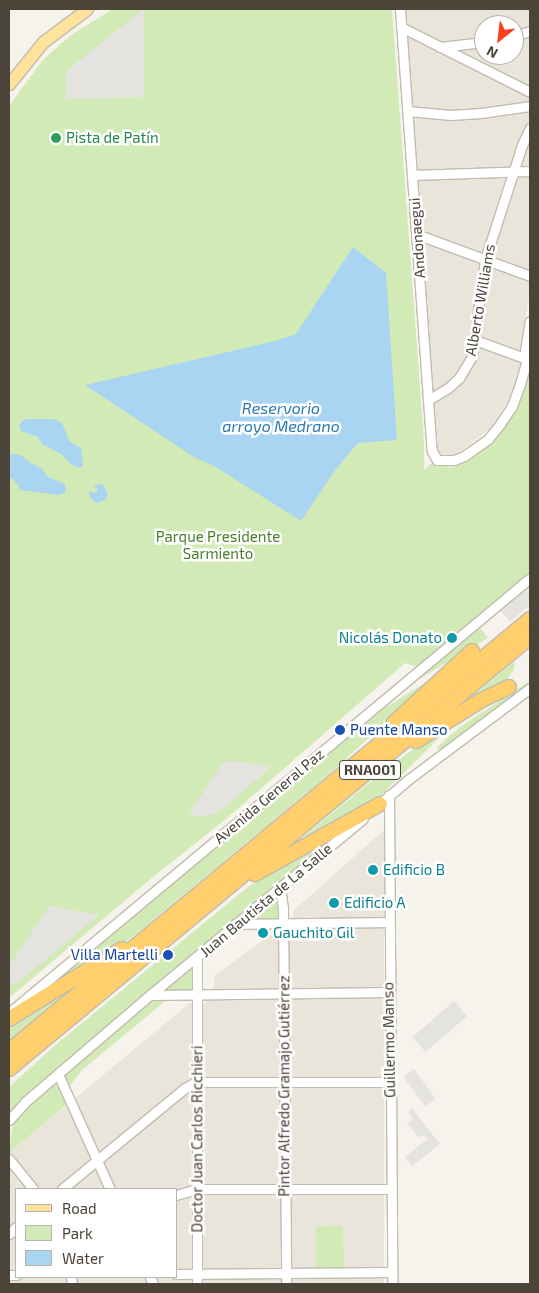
<!DOCTYPE html>
<html>
<head>
<meta charset="utf-8">
<style>
	body { margin:0 }
	#map { position:relative; width:539px; height:1293px; overflow:hidden; background:#f6f3ec; font-family:"Exo 2",sans-serif }
	div>[style] { position:absolute }
	[style*='--x'] { left:calc(var(--x)*1px); top:calc(var(--y)*1px); width:calc(var(--w)*1px); rotate:calc(var(--a)*1deg) }
	.residential>* { inset:0; background:#eae5da }
	.green>* { inset:0; background:#d2eab5; transform-origin:0 0 }
	.parking>* { inset:0; background:#e5e3e0; transform-origin:0 0 }
	.water>* { inset:0; background:#a9d4f2 }
	.roads { filter:drop-shadow(1px 0 #c2bbae) drop-shadow(-1px 0 #c2bbae) drop-shadow(0 1px #c2bbae) drop-shadow(0 -1px #c2bbae) }
	.minor>* { height:9px; margin:-4.5px; padding:0 4.5px; transform-origin:4.5px; border-radius:4.5px; background:#fff }
	.major>* { height:11px; margin:-5.5px; padding:0 5.5px; transform-origin:5.5px; border-radius:5.5px; background:#ffe39c }
	.highway>* { height:14px; margin:-7px; padding:0 7px; transform-origin:7px; border-radius:7px; background:#ffcf6e }
	.dots>* { width:14px; height:14px; translate:-50% -50%; box-sizing:border-box; border:2px solid #fff; border-radius:50% }
	span { translate:-50% -50%; white-space:nowrap; text-align:center; line-height:1.15; -webkit-text-stroke:5px #fff; paint-order:stroke }
	.shield-label span { padding:1px 4px; background:#fff; border:1px solid; border-radius:4px; -webkit-text-stroke-width:0 }
	.shield-label { font-size:14px; color:#4b4439; font-weight:700 }
	.leisure-label { font-size:15px; color:#27864d }
	.left { translate:0 -50%; text-align:left }
	.street-label { font-size:15px; color:#4b4439 }
	.park-label { font-size:15px; color:#4a7f2a }
	.culture-label { font-size:15px; color:#0d838f }
	.right { translate:-100% -50%; text-align:right }
	.transit-label { font-size:15px; color:#164399 }
	.water-label { font-size:16px; color:#2e7ab2; font-style:italic }
	.frame { position:absolute; inset:0; border:10px solid #4b4439; pointer-events:none }
	.legend { position:absolute; left:15px; top:1188px; width:162px; height:90px; box-sizing:border-box; background:#fff; border:1px solid #b7b4b0; margin:0; padding:6px 9px; list-style:none; font-size:15px; color:#4b4439 }
	.legend li { display:flex; align-items:center; gap:10px; height:25px }
	.legend b { width:25px; border:1px solid #b7b4b0 }
	.north { position:absolute; left:474px; top:15px; width:50px; height:50px; box-sizing:border-box; background:#fff; border:1px solid #b7b4b0; border-radius:50%; rotate:209deg; font-size:14px; font-weight:700; line-height:20px; text-align:center; color:#4b4439 }
	.north::after { content:''; display:block; margin:auto; width:18px; height:22px; background:#fc3f1d; clip-path:polygon(50% 0,100% 100%,50% 72%,0 100%) }
</style>
</head>
<body>
<div id="map">
	<div class="residential">
		<i style="clip-path:polygon(evenodd,405px 9px,530px 9px,530px 290px,520px 350px,521px 365px,509px 400px,491px 428px,464px 449px,448px 457px,439px 456px,436px 450px,405px 9px,484px 25px,514px 25px,514px 55px,484px 55px,484px 25px)"></i>
		<i style="clip-path:polygon(evenodd,384px 830px,384px 1284px,9px 1284px,9px 1153px,190px 1003px,205px 1003px,214px 988px,215px 975px,275px 932px,293px 930px,293px 911px,384px 830px,16px 1189px,176px 1189px,176px 1277px,16px 1277px,16px 1189px)"></i>
	</div>
	<div class="green">
		<i style="clip-path:polygon(113px 9px,392px 9px,424px 441px,424px 470px,433px 462px,448px 467px,462px 464px,495px 440px,517px 411px,530px 370px,530px 573px,417px 667px,405px 663px,226px 819px,153px 877px,9px 998px,9px 106px,42px 61px,57px 47px,73px 34px)"></i>
		<i style="clip-path:polygon(530px 583px,530px 586px,480px 628px,488px 638px,414px 682px,413px 681px)"></i>
		<i style="clip-path:polygon(515px 661px,514px 669px,506px 682px,452px 713px)"></i>
		<i style="clip-path:polygon(439px 674px,327px 776px,131px 938px,38px 993px,372px 716px)"></i>
		<i style="clip-path:polygon(528px 682px,530px 684px,518px 694px,440px 751px,437px 747px,460px 727px)"></i>
		<i style="clip-path:polygon(484px 704px,443px 734px,372px 804px,287px 850px,390px 766px,436px 733px)"></i>
		<i style="clip-path:polygon(351px 824px,176px 968px,9px 1114px,9px 1087px,59px 1042px,248px 887px,283px 862px)"></i>
		<i style="clip-path:polygon(277px 899px,280px 916px,279px 919px,253px 920px)"></i>
		<i style="clip-path:polygon(193px 963px,195px 992px,163px 991px,162px 989px)"></i>
		<i style="clip-path:polygon(77px 984px,9px 1040px,9px 1025px)"></i>
		<i style="clip-path:polygon(154px 997px,169px 998px,82px 1070px,68px 1088px,63px 1075px)"></i>
		<i style="clip-path:polygon(52px 1084px,58px 1086px,66px 1105px,9px 1153px,13px 1123px,17px 1116px)"></i>
		<i style="left:343px;top:1226px;width:44px;height:27px;rotate:89deg"></i>
	</div>
	<div class="parking">
		<i style="clip-path:polygon(144px 9px,144px 97px,66px 99px,66px 71px)"></i>
		<i style="clip-path:polygon(530px 586px,530px 605px,510px 622px,500px 610px)"></i>
		<i style="clip-path:polygon(237px 761px,271px 767px,219px 812px,200px 817px,189px 814px,223px 762px)"></i>
		<i style="clip-path:polygon(49px 906px,99px 915px,16px 984px,9px 983px,9px 966px)"></i>
		<i style="left:454px;top:1001px;width:20px;height:55px;rotate:49deg"></i>
		<i style="left:414px;top:1069px;width:37px;height:13px;rotate:54deg"></i>
		<i style="clip-path:polygon(412px 1108px,440px 1144px,412px 1166px,405px 1157px,427px 1139px,423px 1135px,419px 1138px,407px 1123px,413px 1119px,408px 1112px)"></i>
	</div>
	<div class="water">
		<i style="clip-path:polygon(353px 247px,386px 273px,397px 440px,358px 443px,336px 469px,301px 521px,214px 466px,194px 457px,85px 385px,275px 341px,296px 334px)"></i>
		<i style="clip-path:polygon(25px 419px,53px 419px,62px 423px,70px 442px,81px 448px,83px 466px,78px 468px,71px 464px,61px 454px,42px 444px,38px 437px,21px 431px,19px 425px)"></i>
		<i style="clip-path:polygon(9px 454px,21px 455px,31px 463px,41px 468px,48px 477px,65px 484px,66px 492px,59px 495px,21px 490px,14px 480px,9px 477px)"></i>
		<i style="clip-path:polygon(99px 484px,104px 486px,108px 494px,105px 500px,97px 503px,91px 499px,89px 494px,89px 491px,92px 493px,97px 492px,97px 488px,93px 486px)"></i>
	</div>
	<div class="roads">
		<div class="minor">
			<i style="--x:400;--y:9;--w:443;--a:85.9"></i>
			<i style="--x:432;--y:451;--w:10;--a:61"></i>
			<i style="--x:437;--y:460;--w:17;--a:0"></i>
			<i style="--x:454;--y:460;--w:11;--a:-22"></i>
			<i style="--x:464;--y:456;--w:29;--a:-35"></i>
			<i style="--x:488;--y:439;--w:19;--a:-51"></i>
			<i style="--x:500;--y:424;--w:22;--a:-56"></i>
			<i style="--x:512;--y:406;--w:23;--a:-70"></i>
			<i style="--x:520;--y:384;--w:26;--a:-74"></i>
			<i style="--x:527;--y:359;--w:8;--a:-104"></i>
			<i style="--x:525;--y:351;--w:30;--a:-81"></i>
			<i style="--x:401;--y:27;--w:144;--a:26.7"></i>
			<i style="--x:514;--y:36;--w:17;--a:-17"></i>
			<i style="--x:440;--y:47;--w:44;--a:-6.5"></i>
			<i style="--x:408;--y:111;--w:43;--a:5.3"></i>
			<i style="--x:451;--y:115;--w:30;--a:-4"></i>
			<i style="--x:481;--y:113;--w:49;--a:-8.1"></i>
			<i style="--x:412;--y:175;--w:118;--a:-1.9"></i>
			<i style="--x:416;--y:234;--w:121;--a:20.2"></i>
			<i style="--x:475;--y:340;--w:59;--a:20"></i>
			<i style="--x:428;--y:400;--w:23;--a:-31"></i>
			<i style="--x:448;--y:388;--w:15;--a:-42"></i>
			<i style="--x:459;--y:378;--w:26;--a:-59"></i>
			<i style="--x:472;--y:356;--w:97;--a:-82.3"></i>
			<i style="--x:485;--y:260;--w:121;--a:-72.2"></i>
			<i style="--x:522;--y:145;--w:19;--a:-65"></i>
			<i style="--x:389;--y:795;--w:489;--a:89.6"></i>
			<i style="--x:376;--y:807;--w:43;--a:-40.3"></i>
			<i style="--x:409;--y:779;--w:151;--a:-36.9"></i>
			<i style="--x:280;--y:887;--w:22;--a:82"></i>
			<i style="--x:283;--y:909;--w:375;--a:89.5"></i>
			<i style="--x:235;--y:924;--w:153;--a:-0.7"></i>
			<i style="--x:197;--y:957;--w:327;--a:90"></i>
			<i style="--x:150;--y:995;--w:239;--a:-0.7"></i>
			<i style="--x:10;--y:1012;--w:677;--a:-39.85"></i>
			<i style="--x:58;--y:1074;--w:126;--a:65.7"></i>
			<i style="--x:9;--y:1120;--w:24;--a:-48"></i>
			<i style="--x:25;--y:1102;--w:165;--a:-40.6"></i>
			<i style="--x:150;--y:995;--w:276;--a:-39.6"></i>
			<i style="--x:9;--y:1159;--w:38;--a:51"></i>
			<i style="--x:62;--y:1189;--w:159;--a:-39.4"></i>
			<i style="--x:185;--y:1088;--w:13;--a:-29"></i>
			<i style="--x:196;--y:1082;--w:194;--a:0"></i>
			<i style="--x:176;--y:1195;--w:22;--a:-16"></i>
			<i style="--x:197;--y:1189;--w:193;--a:0"></i>
			<i style="--x:9;--y:1234;--w:10;--a:-45"></i>
			<i style="--x:176;--y:1274;--w:216;--a:-0.5"></i>
			<i style="--x:9;--y:1275;--w:7;--a:0"></i>
			<i style="--x:71;--y:1277;--w:7;--a:82"></i>
			<i style="--x:150;--y:1277;--w:8;--a:67"></i>
		</div>
		<div class="major">
			<i style="--x:9;--y:84;--w:54;--a:-51"></i>
			<i style="--x:43;--y:42;--w:55;--a:-36.9"></i>
		</div>
		<div class="highway">
			<i style="--x:394;--y:723;--w:106;--a:-42.7"></i>
			<i style="--x:416;--y:741;--w:75;--a:-32"></i>
			<i style="--x:480;--y:701;--w:32;--a:-26"></i>
			<i style="--x:255;--y:874;--w:143;--a:-29.2"></i>
			<i style="--x:9;--y:1019;--w:133;--a:-31.8"></i>
			<i style="--x:9;--y:1051;--w:677;--a:-39.66"></i>
			<i style="--x:9;--y:1069;--w:677;--a:-39.66"></i>
		</div>
	</div>
	<div class="dots">
		<i style="left:56px;top:138px;background:#2e9e5b"></i>
		<i style="left:452px;top:638px;background:#0f9aa8"></i>
		<i style="left:340px;top:730px;background:#1a4fb4"></i>
		<i style="left:373px;top:870px;background:#0f9aa8"></i>
		<i style="left:334px;top:903px;background:#0f9aa8"></i>
		<i style="left:263px;top:933px;background:#0f9aa8"></i>
		<i style="left:168px;top:955px;background:#1a4fb4"></i>
	</div>
	<div class="shield-label">
		<span style="left:370px;top:770px">RNA001</span>
	</div>
	<div class="leisure-label">
		<span class="left" style="left:66px;top:138px">Pista de Patín</span>
	</div>
	<div class="street-label">
		<span style="left:417px;top:238px;rotate:-94deg">Andonaegui</span>
		<span style="left:480px;top:300px;rotate:-80deg">Alberto Williams</span>
		<span style="left:269px;top:796px;rotate:-40deg">Avenida General Paz</span>
		<span style="left:266px;top:900px;rotate:-40deg">Juan Bautista de La Salle</span>
		<span style="left:389px;top:1040px;rotate:-91deg">Guillermo Manso</span>
		<span style="left:284px;top:1086px;rotate:-90deg">Pintor Alfredo Gramajo Gutiérrez</span>
		<span style="left:197px;top:1139px;rotate:-90deg">Doctor Juan Carlos Ricchieri</span>
	</div>
	<div class="park-label">
		<span style="left:218px;top:545px">Parque Presidente<br>Sarmiento</span>
	</div>
	<div class="culture-label">
		<span class="right" style="left:442px;top:638px">Nicolás Donato</span>
		<span class="left" style="left:383px;top:870px">Edificio B</span>
		<span class="left" style="left:344px;top:903px">Edificio A</span>
		<span class="left" style="left:273px;top:933px">Gauchito Gil</span>
	</div>
	<div class="transit-label">
		<span class="left" style="left:350px;top:730px">Puente Manso</span>
		<span class="right" style="left:158px;top:955px">Villa Martelli</span>
	</div>
	<div class="water-label">
		<span style="left:281px;top:417px">Reservorio<br>arroyo Medrano</span>
	</div>
	<div class="frame"></div>
	<ul class="legend">
	<li><b style="height:6px;background:#ffe39c"></b>Road</li>
	<li><b style="height:14px;background:#d2eab5"></b>Park</li>
	<li><b style="height:14px;background:#a9d4f2"></b>Water</li>
	</ul>
	<div class="north">N</div>
</div>
</body>
</html>
